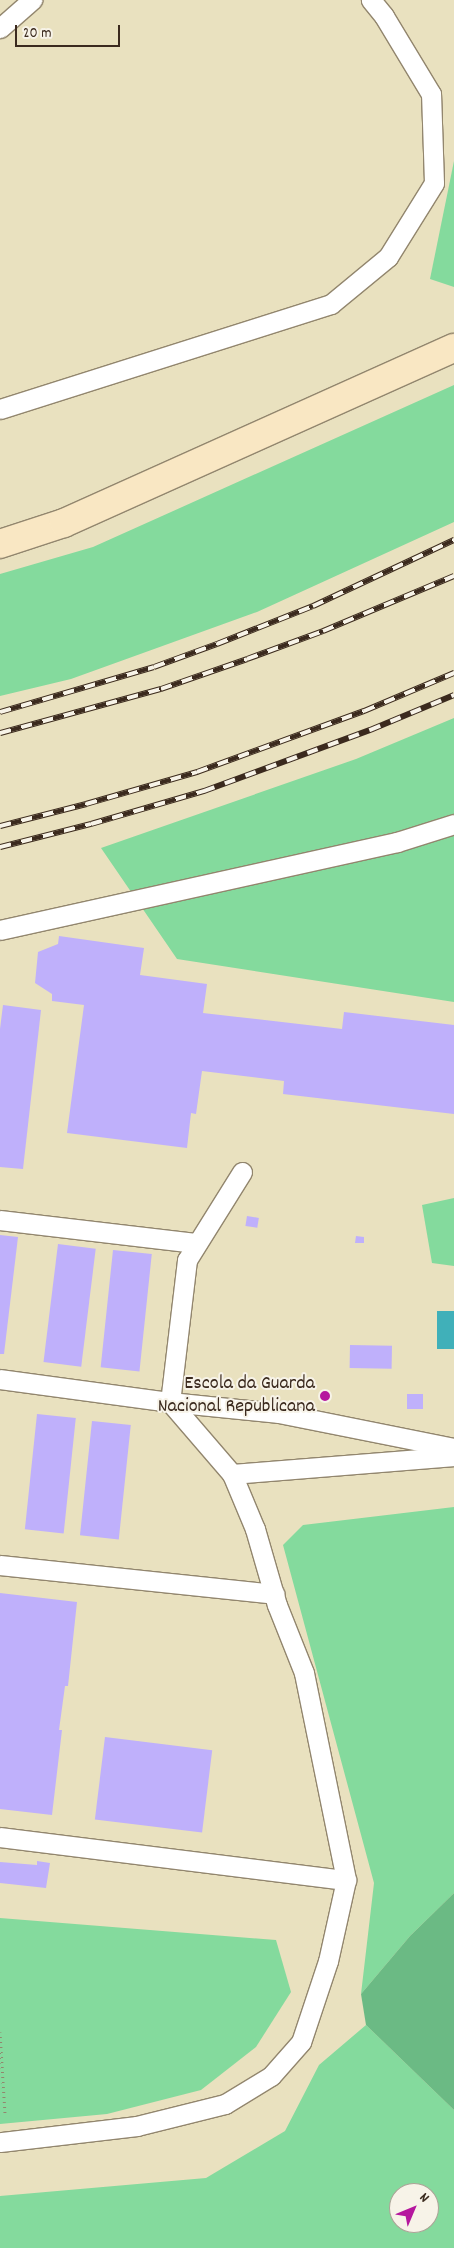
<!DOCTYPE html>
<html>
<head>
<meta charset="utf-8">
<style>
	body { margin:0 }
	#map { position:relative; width:454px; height:2248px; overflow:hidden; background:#e9e1bf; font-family:Dekko,sans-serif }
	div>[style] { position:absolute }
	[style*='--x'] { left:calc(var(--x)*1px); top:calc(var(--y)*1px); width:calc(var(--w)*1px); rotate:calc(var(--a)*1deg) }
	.green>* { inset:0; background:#84da9d }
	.forest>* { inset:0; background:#6bba84 }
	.water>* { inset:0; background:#40b0b9; transform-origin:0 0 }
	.building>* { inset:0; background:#bfb0fb; transform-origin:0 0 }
	.path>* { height:3px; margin-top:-1.5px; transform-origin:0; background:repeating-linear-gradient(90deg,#92866e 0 1px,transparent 0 5px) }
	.roads { filter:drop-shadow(1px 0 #92866e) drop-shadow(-1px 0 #92866e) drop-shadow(0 1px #92866e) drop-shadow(0 -1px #92866e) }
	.lane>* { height:19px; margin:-9.5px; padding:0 9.5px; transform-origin:9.5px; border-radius:9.5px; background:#fff }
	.secondary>* { height:28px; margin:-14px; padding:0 14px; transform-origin:14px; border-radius:14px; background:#f9e7c3 }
	.rail>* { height:5.5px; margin-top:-2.75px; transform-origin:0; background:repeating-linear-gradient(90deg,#f7f3e8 0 11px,#3b2a1e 0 22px); box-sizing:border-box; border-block:1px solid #3b2a1e }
	.dots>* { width:14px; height:14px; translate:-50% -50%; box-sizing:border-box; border:2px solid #f7f3e8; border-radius:50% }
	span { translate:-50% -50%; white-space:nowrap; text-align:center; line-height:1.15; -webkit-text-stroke:4px #f7f3e8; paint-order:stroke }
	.poi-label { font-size:20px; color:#3b2a1e }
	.right { translate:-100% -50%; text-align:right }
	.north { position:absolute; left:389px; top:2183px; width:50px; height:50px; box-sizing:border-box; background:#f7f3e8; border:1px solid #aca397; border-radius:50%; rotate:45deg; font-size:14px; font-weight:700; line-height:20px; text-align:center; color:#3b2a1e }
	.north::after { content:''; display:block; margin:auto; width:18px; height:22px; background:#b5179e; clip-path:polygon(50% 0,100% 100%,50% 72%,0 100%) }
	.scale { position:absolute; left:15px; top:25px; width:105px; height:22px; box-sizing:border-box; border:2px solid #3b2a1e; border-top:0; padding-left:6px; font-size:15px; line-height:18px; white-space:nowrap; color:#3b2a1e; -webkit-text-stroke:4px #f7f3e8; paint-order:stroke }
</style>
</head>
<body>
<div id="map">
	<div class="green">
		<i style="clip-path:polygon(454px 161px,454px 287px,430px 279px)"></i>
		<i style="clip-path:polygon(454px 385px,454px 522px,257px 612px,71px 679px,0 696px,0 574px,93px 547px)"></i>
		<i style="clip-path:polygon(454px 718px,454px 1002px,177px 959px,101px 848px,356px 759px)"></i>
		<i style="clip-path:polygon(454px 1198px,454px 1266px,432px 1263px,422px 1205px)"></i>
		<i style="clip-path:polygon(454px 1507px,454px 1893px,410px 1936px,361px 1994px,374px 1883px,283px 1545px,303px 1525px)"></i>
		<i style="clip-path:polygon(0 1918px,276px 1940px,291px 1992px,256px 2047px,201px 2090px,107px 2114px,0 2124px)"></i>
		<i style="clip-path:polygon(evenodd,366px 2025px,454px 2110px,454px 2248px,0 2248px,0 2196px,206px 2178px,285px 2131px,319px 2065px,366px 2025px,399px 2193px,429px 2193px,429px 2223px,399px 2223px,399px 2193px)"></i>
	</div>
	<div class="forest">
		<i style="clip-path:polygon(454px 1893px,454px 2110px,366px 2025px,361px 1994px,410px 1936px)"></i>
	</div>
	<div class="water">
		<i style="left:437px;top:1311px;width:17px;height:38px"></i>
	</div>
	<div class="building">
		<i style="clip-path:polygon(59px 936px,144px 948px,140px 975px,207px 984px,203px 1013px,342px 1029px,344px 1012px,454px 1025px,454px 1114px,283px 1094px,284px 1081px,202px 1071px,196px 1114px,191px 1113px,187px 1148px,67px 1133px,84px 1005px,52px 1001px,52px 994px,35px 983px,38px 952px,58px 944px)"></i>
		<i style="clip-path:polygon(3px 1005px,41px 1010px,23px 1169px,0 1167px,0 1029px)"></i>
		<i style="left:247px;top:1216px;width:12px;height:10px;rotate:9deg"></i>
		<i style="clip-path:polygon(0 1235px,18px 1237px,4px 1354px,0 1354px)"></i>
		<i style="clip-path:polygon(356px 1236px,364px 1237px,364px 1243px,355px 1243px)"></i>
		<i style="left:58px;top:1244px;width:38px;height:119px;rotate:7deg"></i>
		<i style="left:113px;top:1250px;width:39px;height:118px;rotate:6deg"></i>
		<i style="left:350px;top:1345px;width:42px;height:23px;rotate:1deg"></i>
		<i style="left:407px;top:1394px;width:16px;height:15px"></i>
		<i style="left:37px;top:1414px;width:39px;height:116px;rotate:6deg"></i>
		<i style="left:92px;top:1421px;width:39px;height:115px;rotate:6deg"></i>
		<i style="clip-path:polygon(0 1593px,77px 1602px,68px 1686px,65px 1686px,59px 1730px,62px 1730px,52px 1815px,0 1809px)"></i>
		<i style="left:105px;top:1737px;width:108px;height:83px;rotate:7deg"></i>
		<i style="clip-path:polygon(37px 1861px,50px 1863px,46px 1888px,0 1883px,0 1862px,37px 1865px)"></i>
	</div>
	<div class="path">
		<i style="--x:0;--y:2032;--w:81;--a:86.5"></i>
	</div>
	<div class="roads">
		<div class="lane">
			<i style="--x:0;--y:28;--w:43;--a:-41.2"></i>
			<i style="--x:0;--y:409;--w:347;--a:-17.6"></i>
			<i style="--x:331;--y:304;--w:74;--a:-39.5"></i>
			<i style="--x:388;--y:257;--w:87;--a:-58.1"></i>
			<i style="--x:434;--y:183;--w:89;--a:-91.9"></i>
			<i style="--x:431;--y:94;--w:91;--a:-121.1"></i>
			<i style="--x:384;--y:16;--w:21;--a:-129"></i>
			<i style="--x:0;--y:930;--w:407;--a:-12.5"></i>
			<i style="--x:397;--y:842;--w:60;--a:-17.5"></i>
			<i style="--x:242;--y:1172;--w:104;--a:122"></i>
			<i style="--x:187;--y:1260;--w:143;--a:96.8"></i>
			<i style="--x:170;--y:1402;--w:110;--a:5.8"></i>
			<i style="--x:279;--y:1413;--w:178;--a:11.3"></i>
			<i style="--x:0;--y:1220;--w:198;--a:6.7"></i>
			<i style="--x:0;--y:1379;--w:172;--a:7.7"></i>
			<i style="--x:170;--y:1402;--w:95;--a:49.3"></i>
			<i style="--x:232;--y:1474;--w:60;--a:67.3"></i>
			<i style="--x:255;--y:1529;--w:79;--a:73.9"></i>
			<i style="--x:277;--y:1605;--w:73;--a:68.3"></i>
			<i style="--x:304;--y:1673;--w:211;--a:78.5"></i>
			<i style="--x:346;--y:1880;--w:83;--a:102.5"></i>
			<i style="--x:328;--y:1961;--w:85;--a:108.4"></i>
			<i style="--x:301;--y:2042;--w:45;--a:131.4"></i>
			<i style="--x:271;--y:2076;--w:54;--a:148.7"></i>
			<i style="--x:225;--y:2104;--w:91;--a:166"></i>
			<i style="--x:137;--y:2126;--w:138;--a:173.3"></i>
			<i style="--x:232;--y:1474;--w:223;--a:-4.6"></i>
			<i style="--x:0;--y:1565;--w:276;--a:6"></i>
			<i style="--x:0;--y:1837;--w:349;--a:7.1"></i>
		</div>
		<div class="secondary">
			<i style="--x:0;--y:544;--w:67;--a:-18.2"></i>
			<i style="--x:64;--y:523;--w:427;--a:-24.2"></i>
		</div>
	</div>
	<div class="rail">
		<i style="--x:0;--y:712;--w:160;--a:-16.3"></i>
		<i style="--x:154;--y:667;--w:67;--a:-20.1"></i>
		<i style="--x:217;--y:644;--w:103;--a:-21.6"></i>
		<i style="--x:313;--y:606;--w:156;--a:-25.1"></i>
		<i style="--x:0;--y:733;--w:167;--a:-15.3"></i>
		<i style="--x:161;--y:689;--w:91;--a:-19.2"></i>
		<i style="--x:247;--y:659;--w:81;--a:-20.2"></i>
		<i style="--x:323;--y:631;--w:142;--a:-22.8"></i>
		<i style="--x:0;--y:826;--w:89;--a:-14.3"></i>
		<i style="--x:86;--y:804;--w:116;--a:-16.1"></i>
		<i style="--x:197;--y:772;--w:178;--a:-20.1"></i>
		<i style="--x:364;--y:711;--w:98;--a:-22.9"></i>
		<i style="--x:0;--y:847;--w:94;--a:-14.2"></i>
		<i style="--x:91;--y:824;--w:118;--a:-16.3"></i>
		<i style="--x:204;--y:791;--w:177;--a:-20.2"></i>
		<i style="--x:370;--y:730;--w:91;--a:-22.6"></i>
	</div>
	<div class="dots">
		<i style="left:325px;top:1396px;background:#b5179e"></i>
	</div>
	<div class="poi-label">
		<span class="right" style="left:315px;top:1396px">Escola da Guarda<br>Nacional Republicana</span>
	</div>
	<div class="north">N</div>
	<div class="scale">20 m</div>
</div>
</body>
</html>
